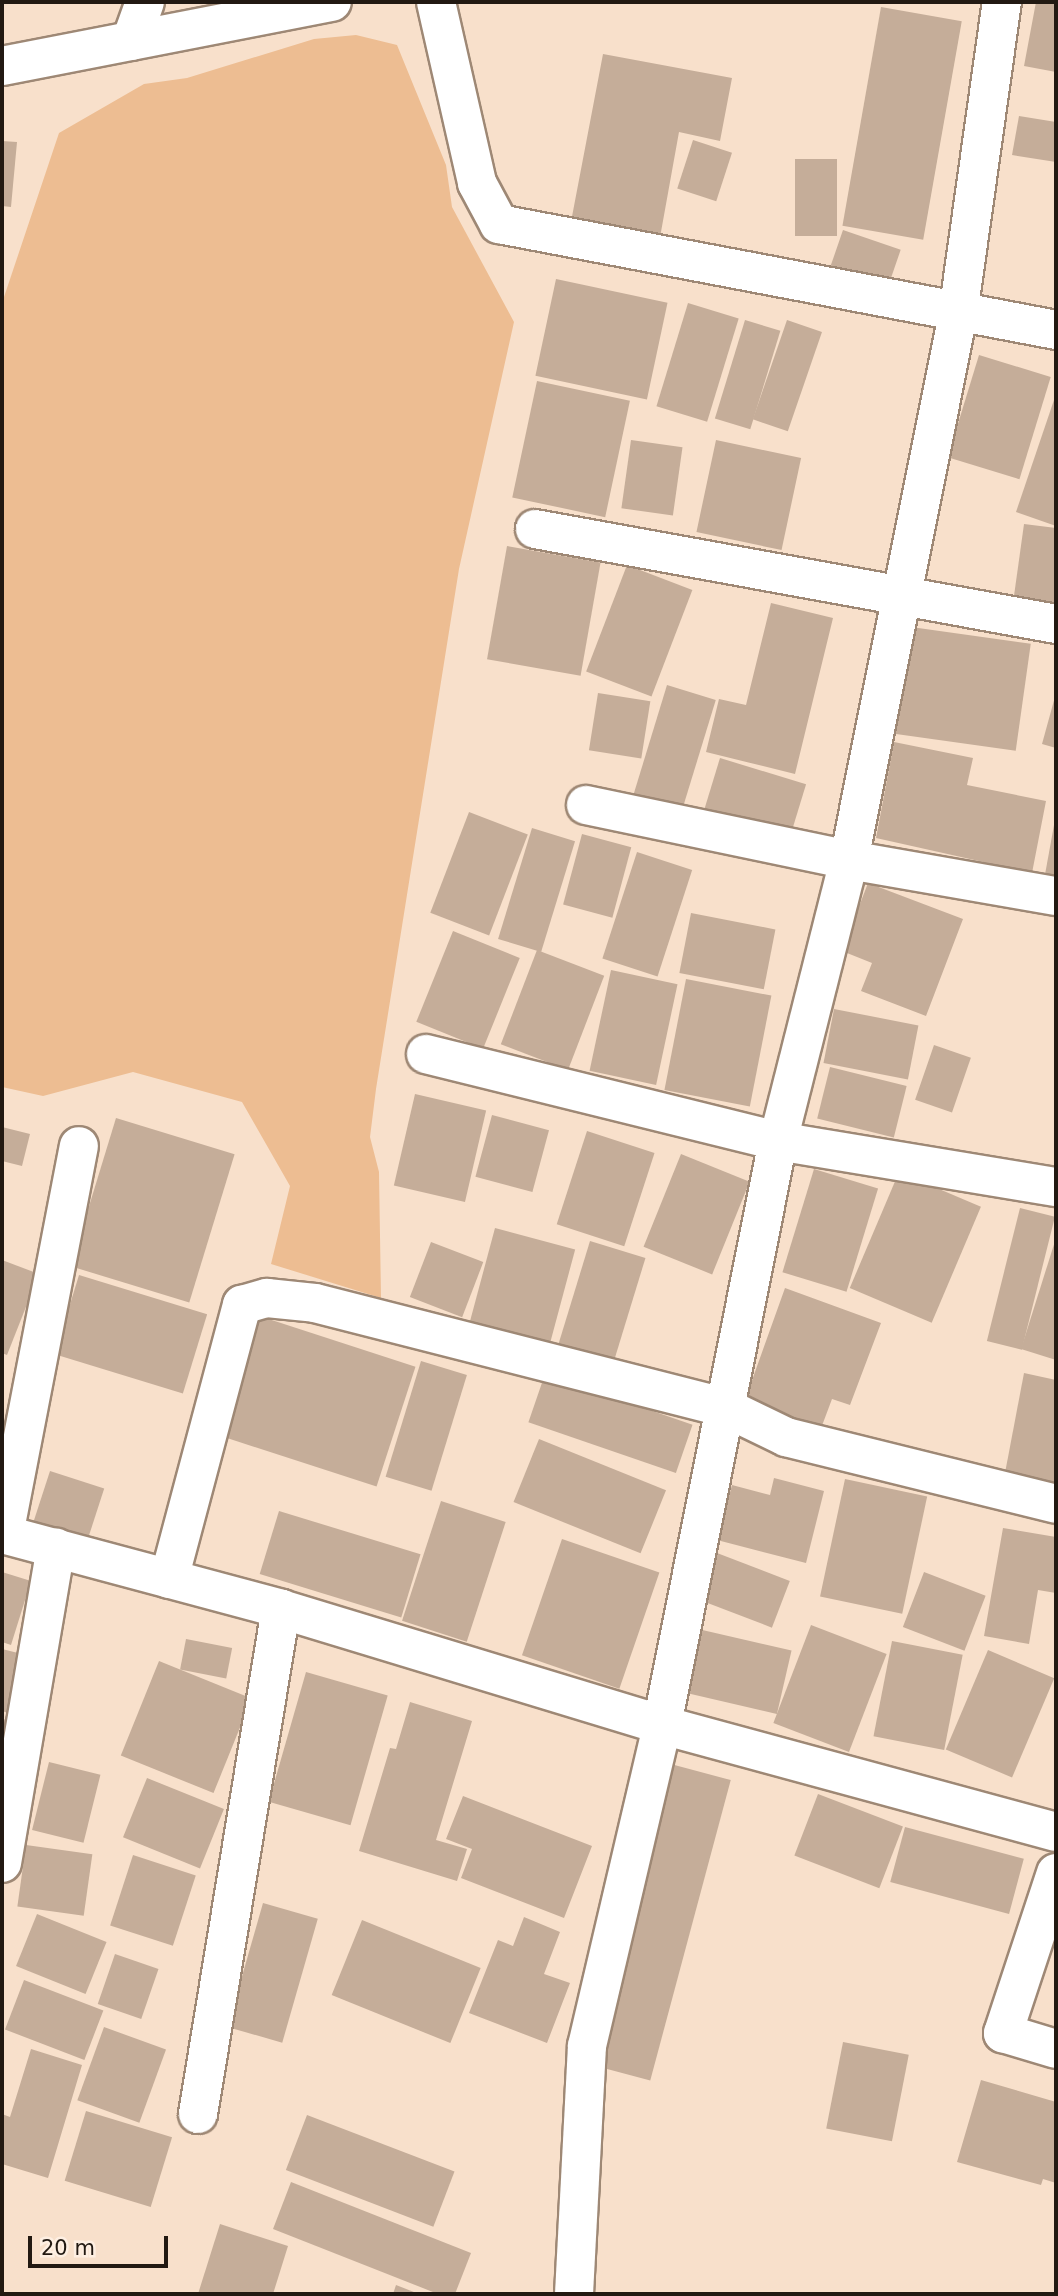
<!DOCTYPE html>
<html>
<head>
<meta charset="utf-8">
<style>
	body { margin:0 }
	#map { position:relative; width:1058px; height:2296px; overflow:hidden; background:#f8e0cb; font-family:"DejaVu Sans",sans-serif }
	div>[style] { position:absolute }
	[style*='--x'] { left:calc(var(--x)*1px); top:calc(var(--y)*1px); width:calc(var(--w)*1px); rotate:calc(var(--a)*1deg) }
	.green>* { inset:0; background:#edbd92 }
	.building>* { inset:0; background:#c5ad99; transform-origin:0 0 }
	.roads { filter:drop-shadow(2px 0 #9e8875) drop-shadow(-2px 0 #9e8875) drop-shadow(0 2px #9e8875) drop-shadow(0 -2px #9e8875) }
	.minor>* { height:38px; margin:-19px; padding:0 19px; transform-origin:19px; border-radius:19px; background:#fff }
	.secondary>* { height:38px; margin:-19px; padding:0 19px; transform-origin:19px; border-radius:19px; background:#fff }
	span { translate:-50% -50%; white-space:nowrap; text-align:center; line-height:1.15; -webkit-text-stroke:7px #feefe2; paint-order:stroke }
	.frame { position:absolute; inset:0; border:4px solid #221912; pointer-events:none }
	.scale { position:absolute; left:28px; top:2236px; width:140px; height:32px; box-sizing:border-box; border:4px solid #221912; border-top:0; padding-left:9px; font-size:21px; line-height:24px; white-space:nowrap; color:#221912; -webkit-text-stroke:5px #feefe2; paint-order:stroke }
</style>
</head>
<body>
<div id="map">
	<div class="green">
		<i style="clip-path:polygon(356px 35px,397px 45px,446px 165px,452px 207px,514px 322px,459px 569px,376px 1089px,370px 1137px,379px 1172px,381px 1298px,271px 1264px,290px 1186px,242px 1102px,133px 1072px,43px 1096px,2px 1087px,2px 303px,59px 133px,144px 84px,187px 78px,314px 39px)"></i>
	</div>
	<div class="building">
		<i style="clip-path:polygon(1036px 2px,1056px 2px,1056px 72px,1024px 66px)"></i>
		<i style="left:881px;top:7px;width:82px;height:222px;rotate:10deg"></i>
		<i style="clip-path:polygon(603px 54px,732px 78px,720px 141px,679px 132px,659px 243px,570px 227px)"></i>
		<i style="clip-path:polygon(1019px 116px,1056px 122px,1056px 162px,1012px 155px)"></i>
		<i style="left:693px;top:140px;width:41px;height:51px;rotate:18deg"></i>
		<i style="clip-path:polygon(2px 141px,17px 142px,11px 207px,2px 206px)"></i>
		<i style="left:795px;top:159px;width:42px;height:77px"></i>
		<i style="left:843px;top:230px;width:61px;height:40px;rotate:19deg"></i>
		<i style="left:556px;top:279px;width:114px;height:99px;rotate:12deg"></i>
		<i style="left:688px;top:303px;width:53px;height:108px;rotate:17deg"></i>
		<i style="left:745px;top:320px;width:37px;height:103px;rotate:17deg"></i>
		<i style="left:787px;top:320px;width:37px;height:105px;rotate:19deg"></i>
		<i style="left:979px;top:355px;width:75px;height:107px;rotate:17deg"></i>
		<i style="left:537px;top:381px;width:95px;height:119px;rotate:12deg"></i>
		<i style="clip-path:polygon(1056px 394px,1056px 526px,1016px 512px)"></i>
		<i style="left:631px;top:440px;width:52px;height:69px;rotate:8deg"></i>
		<i style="left:716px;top:440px;width:87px;height:94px;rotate:12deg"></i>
		<i style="clip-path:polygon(1024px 524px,1056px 528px,1056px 609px,1013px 603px)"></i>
		<i style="left:507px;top:546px;width:95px;height:115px;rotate:10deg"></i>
		<i style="left:627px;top:565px;width:70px;height:114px;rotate:21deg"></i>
		<i style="clip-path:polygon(771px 603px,833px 618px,795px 774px,706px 752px,719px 699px,746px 705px)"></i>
		<i style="left:904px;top:626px;width:128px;height:108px;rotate:8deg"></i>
		<i style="left:667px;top:685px;width:51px;height:122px;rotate:17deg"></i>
		<i style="left:598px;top:693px;width:53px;height:58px;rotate:9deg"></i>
		<i style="clip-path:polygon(1056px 693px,1056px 748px,1042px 744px)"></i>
		<i style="clip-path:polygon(894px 742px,973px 758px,967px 785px,1046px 801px,1032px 873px,876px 838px)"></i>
		<i style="left:720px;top:758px;width:90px;height:54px;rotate:17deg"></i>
		<i style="left:469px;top:812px;width:63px;height:108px;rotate:21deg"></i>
		<i style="clip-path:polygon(1056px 814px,1056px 882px,1044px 880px)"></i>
		<i style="left:532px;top:828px;width:45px;height:116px;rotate:17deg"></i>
		<i style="left:582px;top:834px;width:51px;height:73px;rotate:15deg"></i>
		<i style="left:637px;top:852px;width:58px;height:112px;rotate:18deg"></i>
		<i style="clip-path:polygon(868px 883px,963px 919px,926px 1016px,861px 991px,872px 963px,842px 951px)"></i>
		<i style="left:691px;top:913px;width:86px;height:61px;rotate:11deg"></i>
		<i style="left:453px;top:931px;width:72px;height:98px;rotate:22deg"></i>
		<i style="left:537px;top:950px;width:72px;height:101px;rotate:21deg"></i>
		<i style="left:611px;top:970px;width:68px;height:103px;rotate:12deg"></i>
		<i style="left:686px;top:979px;width:87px;height:113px;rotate:11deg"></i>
		<i style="left:834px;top:1009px;width:86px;height:55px;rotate:11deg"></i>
		<i style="left:934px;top:1045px;width:39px;height:58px;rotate:19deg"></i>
		<i style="left:830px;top:1067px;width:79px;height:53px;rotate:14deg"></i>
		<i style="left:415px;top:1094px;width:73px;height:94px;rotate:13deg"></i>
		<i style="left:492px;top:1115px;width:59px;height:64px;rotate:15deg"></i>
		<i style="left:116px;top:1118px;width:124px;height:155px;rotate:17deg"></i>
		<i style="clip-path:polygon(2px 1127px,30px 1134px,22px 1166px,2px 1161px)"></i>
		<i style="left:587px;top:1131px;width:71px;height:98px;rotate:18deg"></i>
		<i style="left:681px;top:1154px;width:74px;height:100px;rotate:22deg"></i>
		<i style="left:814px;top:1169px;width:67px;height:108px;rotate:17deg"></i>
		<i style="left:899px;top:1172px;width:89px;height:126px;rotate:23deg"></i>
		<i style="left:1020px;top:1208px;width:36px;height:137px;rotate:14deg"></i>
		<i style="left:495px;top:1228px;width:83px;height:108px;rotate:15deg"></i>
		<i style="clip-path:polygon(1056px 1238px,1056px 1360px,1021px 1349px)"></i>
		<i style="left:590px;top:1241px;width:58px;height:113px;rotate:17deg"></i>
		<i style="left:431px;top:1242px;width:56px;height:59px;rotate:21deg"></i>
		<i style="clip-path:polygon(2px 1260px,39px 1274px,7px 1355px,2px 1353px)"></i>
		<i style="left:79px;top:1275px;width:134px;height:83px;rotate:17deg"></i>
		<i style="clip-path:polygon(785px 1288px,881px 1323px,850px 1405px,832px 1399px,817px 1439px,741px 1411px)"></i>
		<i style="left:250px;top:1313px;width:174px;height:126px;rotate:18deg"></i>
		<i style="left:421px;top:1361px;width:48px;height:121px;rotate:17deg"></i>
		<i style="clip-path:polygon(1024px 1373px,1056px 1380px,1056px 1483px,1005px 1473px)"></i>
		<i style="left:545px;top:1374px;width:156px;height:51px;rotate:19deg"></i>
		<i style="left:539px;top:1439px;width:137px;height:68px;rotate:22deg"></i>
		<i style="left:50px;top:1471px;width:57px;height:58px;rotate:18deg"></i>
		<i style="clip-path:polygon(774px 1478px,824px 1491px,806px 1563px,717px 1540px,732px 1485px,770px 1495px)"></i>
		<i style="left:845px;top:1479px;width:84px;height:120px;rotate:12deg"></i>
		<i style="left:441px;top:1501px;width:68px;height:126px;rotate:18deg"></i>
		<i style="left:279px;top:1511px;width:148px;height:66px;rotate:17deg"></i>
		<i style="clip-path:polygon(1003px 1528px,1056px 1537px,1056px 1593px,1038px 1590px,1029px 1644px,984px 1636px)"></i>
		<i style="left:562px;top:1539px;width:103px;height:123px;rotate:19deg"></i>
		<i style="left:717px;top:1553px;width:78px;height:50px;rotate:21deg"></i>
		<i style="clip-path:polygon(2px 1572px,31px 1581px,11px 1645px,2px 1642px)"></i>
		<i style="left:924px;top:1572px;width:66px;height:59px;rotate:21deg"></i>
		<i style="left:811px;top:1625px;width:81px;height:105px;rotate:21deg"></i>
		<i style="left:698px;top:1629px;width:96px;height:65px;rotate:13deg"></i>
		<i style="left:186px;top:1639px;width:47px;height:31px;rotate:11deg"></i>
		<i style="left:892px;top:1641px;width:72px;height:97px;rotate:11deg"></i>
		<i style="clip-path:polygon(2px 1649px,22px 1654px,8px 1713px,2px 1711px)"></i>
		<i style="left:988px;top:1650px;width:72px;height:108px;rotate:23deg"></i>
		<i style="left:159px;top:1661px;width:100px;height:102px;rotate:22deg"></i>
		<i style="left:306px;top:1672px;width:85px;height:135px;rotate:16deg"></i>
		<i style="clip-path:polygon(410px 1702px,472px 1721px,436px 1840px,467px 1849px,457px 1881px,359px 1851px,390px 1748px,396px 1749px)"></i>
		<i style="clip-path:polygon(2px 1719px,9px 1720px,3px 1749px,2px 1749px)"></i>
		<i style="left:49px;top:1762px;width:53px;height:70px;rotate:14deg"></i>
		<i style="left:667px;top:1763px;width:66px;height:311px;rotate:15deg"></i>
		<i style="left:147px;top:1778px;width:83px;height:64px;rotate:22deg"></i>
		<i style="left:818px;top:1794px;width:91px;height:66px;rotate:21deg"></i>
		<i style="clip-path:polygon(463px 1796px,592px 1846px,564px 1918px,461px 1878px,472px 1849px,446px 1839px)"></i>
		<i style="left:905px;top:1827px;width:123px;height:57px;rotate:15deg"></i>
		<i style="left:26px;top:1845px;width:67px;height:62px;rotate:8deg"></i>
		<i style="left:133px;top:1855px;width:66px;height:74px;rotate:18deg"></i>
		<i style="left:263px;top:1903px;width:57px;height:129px;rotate:16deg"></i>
		<i style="left:37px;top:1914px;width:75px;height:56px;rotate:22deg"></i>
		<i style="clip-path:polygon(524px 1917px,560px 1932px,544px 1974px,570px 1983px,547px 2043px,469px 2013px,498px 1940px,513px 1946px)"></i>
		<i style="left:362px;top:1920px;width:128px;height:81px;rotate:22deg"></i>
		<i style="left:115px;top:1954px;width:46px;height:53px;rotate:19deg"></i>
		<i style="left:24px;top:1980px;width:85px;height:53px;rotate:21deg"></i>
		<i style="left:104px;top:2027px;width:66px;height:78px;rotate:20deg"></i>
		<i style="left:843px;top:2042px;width:67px;height:88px;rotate:11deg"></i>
		<i style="clip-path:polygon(31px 2049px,82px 2065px,48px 2178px,2px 2164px,2px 2114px,10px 2117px)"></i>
		<i style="clip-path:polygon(981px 2080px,1056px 2102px,1056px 2183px,1043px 2179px,1041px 2185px,957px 2162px)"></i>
		<i style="left:86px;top:2111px;width:90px;height:73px;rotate:17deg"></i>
		<i style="left:307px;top:2115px;width:158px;height:59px;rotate:21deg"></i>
		<i style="clip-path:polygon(291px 2182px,471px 2253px,455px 2294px,438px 2294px,273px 2229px)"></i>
		<i style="clip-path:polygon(220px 2224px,288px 2246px,273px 2294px,198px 2294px)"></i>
		<i style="clip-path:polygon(396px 2285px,419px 2294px,393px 2294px)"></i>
	</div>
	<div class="roads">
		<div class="minor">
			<i style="--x:436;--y:2;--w:186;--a:77.2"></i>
			<i style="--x:477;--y:183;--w:47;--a:61.8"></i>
			<i style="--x:499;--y:224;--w:567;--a:10.77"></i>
			<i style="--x:131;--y:41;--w:41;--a:-70.3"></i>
			<i style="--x:535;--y:529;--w:530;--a:10.33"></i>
			<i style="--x:586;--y:805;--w:269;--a:11.8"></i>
			<i style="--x:849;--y:860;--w:210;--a:9.9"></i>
			<i style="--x:426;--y:1054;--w:363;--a:13.9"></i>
			<i style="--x:778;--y:1141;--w:282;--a:9.4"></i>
			<i style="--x:2;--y:1534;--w:289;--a:15"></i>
			<i style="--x:281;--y:1609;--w:398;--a:16.9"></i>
			<i style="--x:662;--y:1725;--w:408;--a:15.2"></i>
			<i style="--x:4;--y:1535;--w:396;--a:-79.1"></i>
			<i style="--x:169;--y:1579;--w:284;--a:-75.1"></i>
			<i style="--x:242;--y:1305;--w:26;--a:-16"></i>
			<i style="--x:267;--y:1298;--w:48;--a:5.9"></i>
			<i style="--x:315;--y:1303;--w:424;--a:14.3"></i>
			<i style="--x:726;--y:1408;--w:67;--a:25.8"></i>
			<i style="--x:786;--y:1437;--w:278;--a:13.9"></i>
			<i style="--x:2;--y:1863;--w:320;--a:-80.3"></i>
			<i style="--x:1056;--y:1873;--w:169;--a:108.3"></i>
			<i style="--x:1003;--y:2033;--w:55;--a:16.8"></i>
			<i style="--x:198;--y:2114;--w:512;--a:-80.67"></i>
			<i style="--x:574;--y:2294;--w:248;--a:-87"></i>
			<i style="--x:587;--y:2046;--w:330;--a:-76.8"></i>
			<i style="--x:662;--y:1725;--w:595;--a:-78.77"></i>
			<i style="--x:778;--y:1141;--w:290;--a:-75.8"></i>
			<i style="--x:849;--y:860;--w:557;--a:-78.71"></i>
			<i style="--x:958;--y:314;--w:315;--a:-82"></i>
		</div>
		<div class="secondary">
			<i style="--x:2;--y:66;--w:336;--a:-11"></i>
		</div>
	</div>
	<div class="frame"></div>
	<div class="scale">20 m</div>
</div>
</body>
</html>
